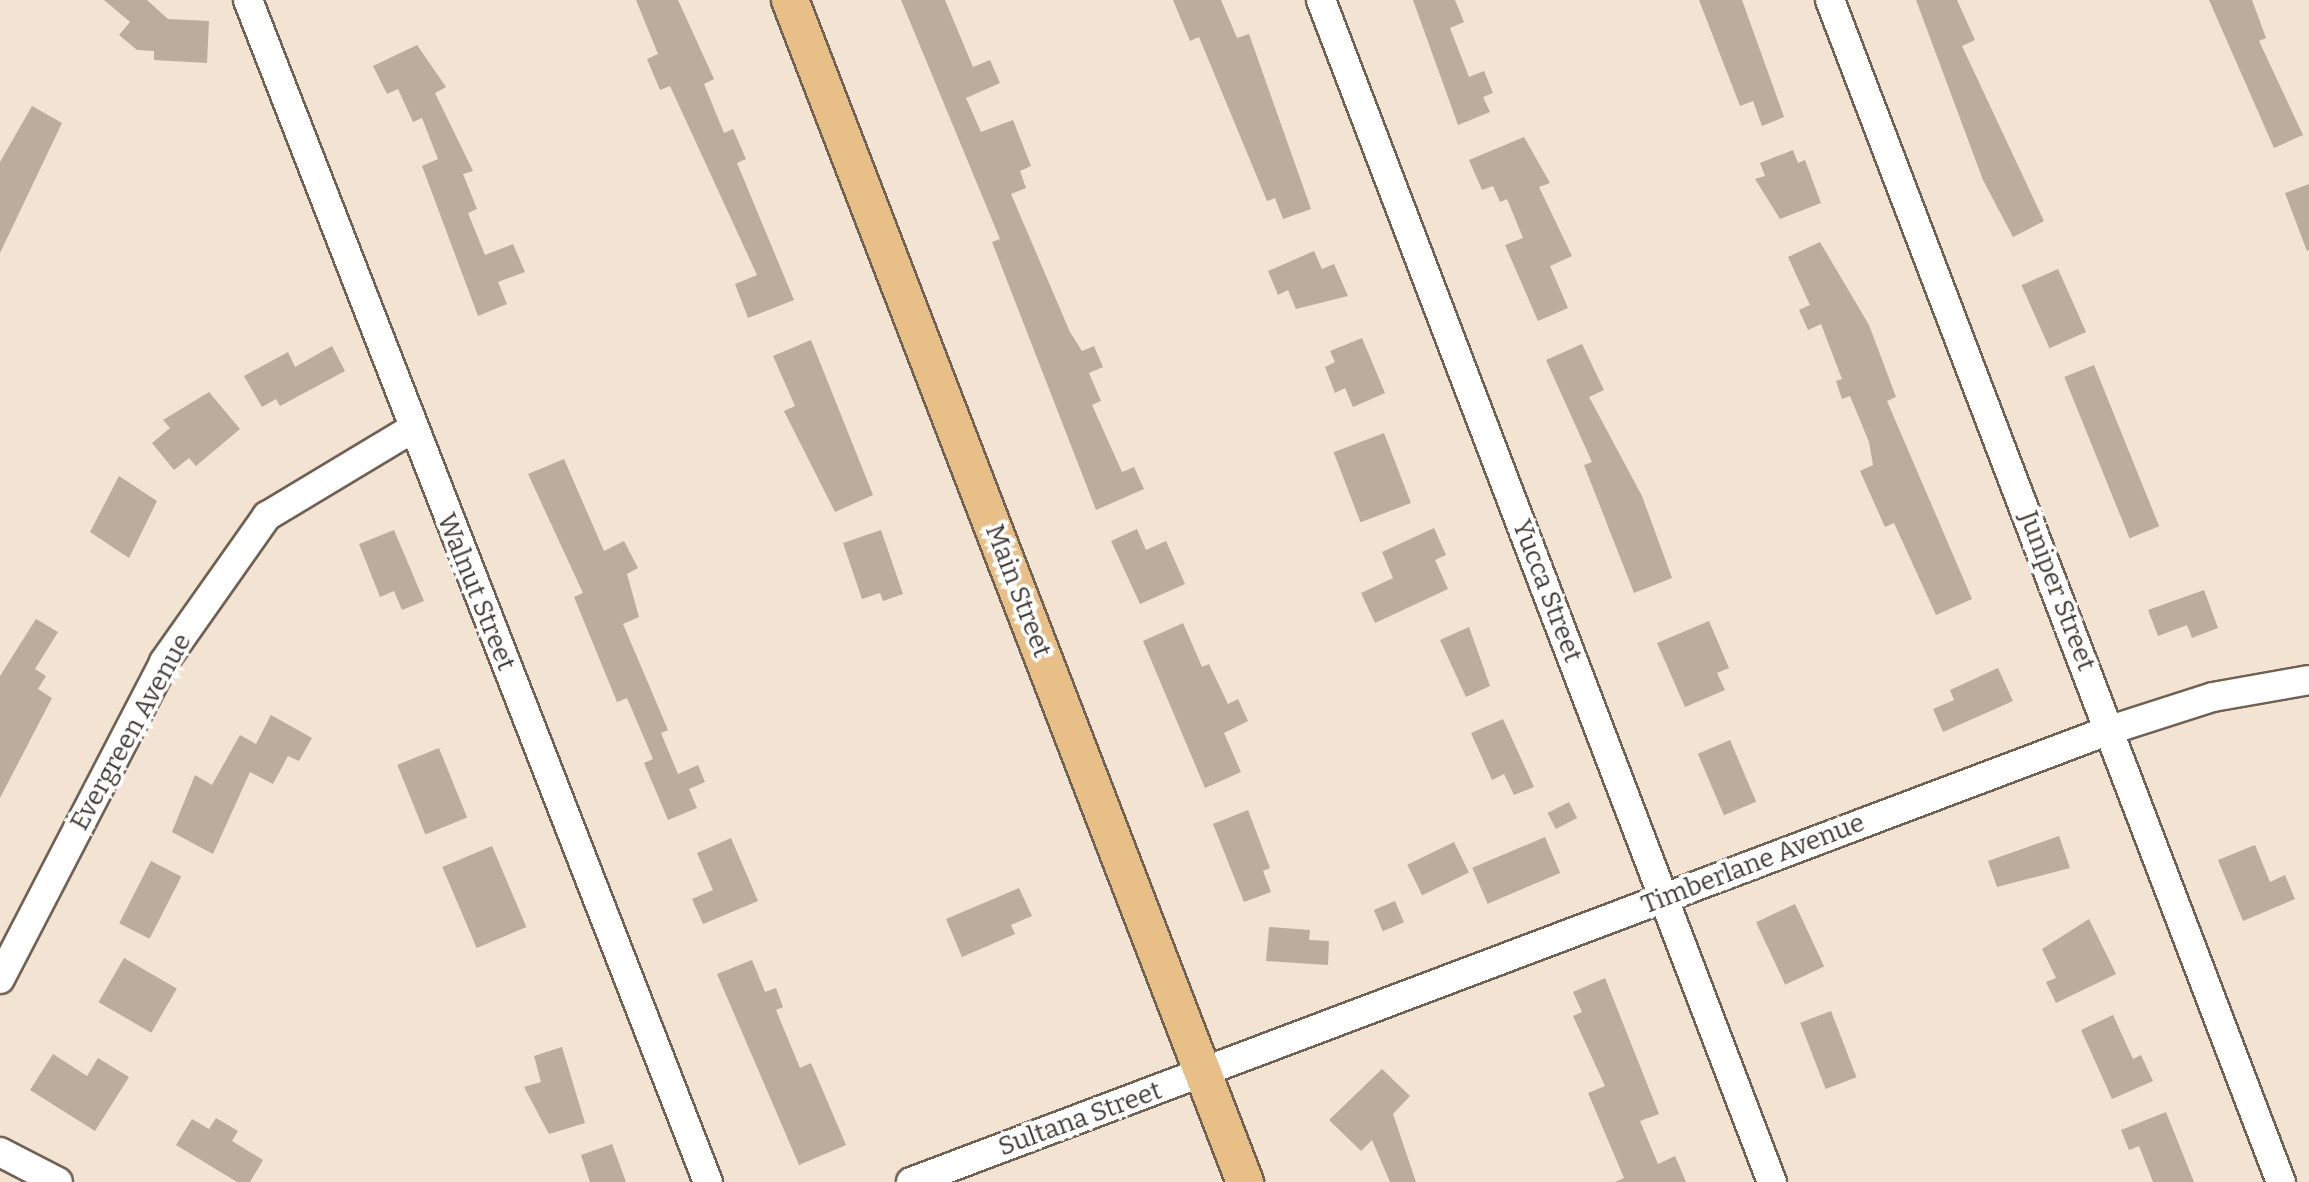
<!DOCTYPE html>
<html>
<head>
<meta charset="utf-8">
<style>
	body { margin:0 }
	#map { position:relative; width:2309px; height:1182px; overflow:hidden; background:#f3e3d2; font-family:Bitter,serif }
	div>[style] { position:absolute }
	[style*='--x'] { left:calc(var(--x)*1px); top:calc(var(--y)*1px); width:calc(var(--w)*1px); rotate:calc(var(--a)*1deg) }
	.building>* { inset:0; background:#bbac9b; transform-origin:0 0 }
	.roads { filter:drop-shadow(2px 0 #6f6252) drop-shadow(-2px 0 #6f6252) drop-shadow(0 2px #6f6252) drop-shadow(0 -2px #6f6252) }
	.minor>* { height:28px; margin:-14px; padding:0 14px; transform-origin:14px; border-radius:14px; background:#fff }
	.major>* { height:36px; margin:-18px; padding:0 18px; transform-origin:18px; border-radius:18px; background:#e8bf87 }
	span { translate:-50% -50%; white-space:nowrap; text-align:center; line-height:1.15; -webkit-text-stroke:7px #fff; paint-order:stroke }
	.street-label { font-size:26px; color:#3f3932 }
</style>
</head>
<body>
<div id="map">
	<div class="building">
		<i style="clip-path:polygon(104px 0,147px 0,168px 19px,209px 21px,207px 63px,154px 60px,154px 51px,137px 50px,119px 35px,130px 22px)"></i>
		<i style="clip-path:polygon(636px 0,678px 0,714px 79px,704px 84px,724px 133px,733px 129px,746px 159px,737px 163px,794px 300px,748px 318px,735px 284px,757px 275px,670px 86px,660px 90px,647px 59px,658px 54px)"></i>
		<i style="clip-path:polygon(901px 0,945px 0,973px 67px,990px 60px,1000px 83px,966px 98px,981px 132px,1013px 120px,1031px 166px,1020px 171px,1026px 188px,1011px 194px,1070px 332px,1082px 351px,1094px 346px,1103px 367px,1089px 373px,1101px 401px,1092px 405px,1122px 472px,1134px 467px,1144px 489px,1096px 510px,992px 242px,1000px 239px)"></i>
		<i style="clip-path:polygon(1173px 0,1221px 0,1237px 38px,1249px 34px,1311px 209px,1283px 219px,1275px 198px,1267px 201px,1199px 37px,1190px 41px)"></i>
		<i style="clip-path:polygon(1413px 0,1455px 0,1464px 22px,1450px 28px,1469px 77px,1484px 71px,1493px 93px,1483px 97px,1490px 112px,1458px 125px)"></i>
		<i style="clip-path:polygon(1699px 0,1742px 0,1784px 117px,1762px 126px,1753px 101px,1740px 106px)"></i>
		<i style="clip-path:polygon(1916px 0,1957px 0,1975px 40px,1962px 46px,2044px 221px,2013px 237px,1983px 180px)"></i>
		<i style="clip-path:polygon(2209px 0,2252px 0,2266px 38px,2259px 41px,2303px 135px,2274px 148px)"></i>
		<i style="clip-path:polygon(417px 45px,446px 87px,435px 93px,473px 171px,463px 174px,477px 209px,468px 213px,485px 255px,513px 244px,525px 272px,498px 282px,507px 304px,478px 316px,422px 166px,438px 159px,422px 118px,413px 122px,398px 89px,387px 94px,373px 66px)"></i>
		<i style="clip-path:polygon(32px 106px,62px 123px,0 253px,0 162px)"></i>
		<i style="clip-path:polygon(1524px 137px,1550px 183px,1539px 187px,1572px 256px,1550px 266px,1568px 308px,1538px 321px,1505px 245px,1523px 238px,1507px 199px,1500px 202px,1493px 186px,1482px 190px,1469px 160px)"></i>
		<i style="clip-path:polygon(1793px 150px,1798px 163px,1805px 160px,1821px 203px,1780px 219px,1755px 179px,1765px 176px,1760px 163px)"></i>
		<i style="clip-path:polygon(2309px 184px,2309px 250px,2307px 251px,2285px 193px)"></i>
		<i style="clip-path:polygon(1820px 242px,1869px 325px,1896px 397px,1887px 401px,1972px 599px,1936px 615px,1894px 523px,1885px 527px,1860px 471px,1873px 465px,1869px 442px,1850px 396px,1842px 399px,1836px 381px,1842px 379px,1821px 324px,1808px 330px,1799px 310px,1810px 305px,1788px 257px)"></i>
		<i style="clip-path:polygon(1314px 251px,1322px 269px,1334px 264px,1348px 296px,1296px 309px,1288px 290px,1278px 295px,1268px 271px)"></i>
		<i style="left:2058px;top:269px;width:69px;height:40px;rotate:66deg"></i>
		<i style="clip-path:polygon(1362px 338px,1385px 393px,1353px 407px,1345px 388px,1335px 393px,1325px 367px,1335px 362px,1330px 351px)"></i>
		<i style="clip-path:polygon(811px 340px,873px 495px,835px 512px,784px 411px,795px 406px,773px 356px)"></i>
		<i style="clip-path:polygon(1582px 344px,1604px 390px,1589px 397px,1642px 496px,1672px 578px,1634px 593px,1584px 465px,1592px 462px,1546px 360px)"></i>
		<i style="clip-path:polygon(332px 346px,345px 371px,280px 406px,276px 399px,262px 407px,244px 376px,288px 352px,295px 367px)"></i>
		<i style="left:2094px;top:365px;width:174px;height:32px;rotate:68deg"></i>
		<i style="clip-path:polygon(209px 392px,240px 429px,196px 466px,189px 458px,174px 470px,152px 443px,170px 428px,163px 420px)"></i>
		<i style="left:1384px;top:433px;width:75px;height:54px;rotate:69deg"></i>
		<i style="clip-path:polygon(564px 459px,604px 551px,624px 541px,638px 568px,627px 574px,639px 617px,623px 624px,668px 730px,661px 733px,678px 774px,698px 765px,705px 782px,689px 789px,697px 808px,668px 820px,644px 763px,653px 759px,627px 698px,617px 702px,574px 597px,583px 593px,528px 474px)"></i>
		<i style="clip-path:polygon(119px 476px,157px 501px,129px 558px,90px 532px)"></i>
		<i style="clip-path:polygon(1434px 528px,1446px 555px,1435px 560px,1448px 589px,1375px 623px,1361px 593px,1393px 578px,1382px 552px)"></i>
		<i style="clip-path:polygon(1137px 529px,1146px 550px,1166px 541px,1185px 584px,1140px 604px,1111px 541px)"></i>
		<i style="clip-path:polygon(394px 530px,424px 601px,402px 610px,394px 591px,380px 597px,359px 544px)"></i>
		<i style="clip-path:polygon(881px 530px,903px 594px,883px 601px,880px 593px,862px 599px,843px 543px)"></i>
		<i style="clip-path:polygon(2204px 590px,2218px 628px,2192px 638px,2187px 625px,2158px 636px,2148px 610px)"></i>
		<i style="clip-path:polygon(36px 619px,58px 632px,35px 669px,46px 676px,38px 689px,52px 698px,0 798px,0 676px)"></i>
		<i style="clip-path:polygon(1709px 621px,1729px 668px,1717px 673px,1725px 690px,1685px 707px,1657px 643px)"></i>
		<i style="clip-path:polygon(1183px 623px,1202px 667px,1209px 664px,1228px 704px,1238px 699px,1248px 721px,1224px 733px,1241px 772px,1205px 788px,1143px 641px)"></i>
		<i style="clip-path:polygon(1469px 627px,1490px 686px,1466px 697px,1440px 640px)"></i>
		<i style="clip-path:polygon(1998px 668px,2013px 701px,1943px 732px,1933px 709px,1954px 700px,1950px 690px)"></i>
		<i style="clip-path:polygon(271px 715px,312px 738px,299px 761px,288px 756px,273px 784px,250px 772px,213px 854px,172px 832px,195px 775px,212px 785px,240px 735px,256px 744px)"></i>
		<i style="clip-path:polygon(1503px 719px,1534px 787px,1514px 795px,1504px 774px,1492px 780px,1471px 733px)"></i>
		<i style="left:1730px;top:740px;width:67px;height:35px;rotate:67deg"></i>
		<i style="left:439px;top:748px;width:75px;height:45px;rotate:68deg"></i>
		<i style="left:1569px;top:802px;width:18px;height:24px;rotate:63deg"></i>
		<i style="clip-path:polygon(1248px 810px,1270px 868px,1263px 871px,1271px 892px,1244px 902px,1213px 824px)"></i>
		<i style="clip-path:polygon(2059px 836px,2070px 868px,1997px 887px,1988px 861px)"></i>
		<i style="left:1545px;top:837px;width:39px;height:79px;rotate:67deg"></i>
		<i style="clip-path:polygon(731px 838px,758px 901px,703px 924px,692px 899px,713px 890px,697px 853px)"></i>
		<i style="left:1454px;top:842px;width:34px;height:52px;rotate:64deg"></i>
		<i style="clip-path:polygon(2255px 845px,2270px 882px,2285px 875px,2295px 899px,2243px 921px,2218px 860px)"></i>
		<i style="left:492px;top:846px;width:88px;height:54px;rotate:67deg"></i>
		<i style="left:151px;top:861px;width:34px;height:70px;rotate:27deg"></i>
		<i style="clip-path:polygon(1019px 888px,1032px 916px,1011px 925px,1015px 934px,962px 957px,946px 919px)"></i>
		<i style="left:1395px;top:901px;width:23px;height:23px;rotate:67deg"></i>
		<i style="left:1795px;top:904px;width:69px;height:43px;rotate:65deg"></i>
		<i style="clip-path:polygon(2089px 919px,2116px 974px,2056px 1003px,2046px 982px,2056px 978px,2042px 949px)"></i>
		<i style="clip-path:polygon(1269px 927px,1310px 930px,1309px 940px,1329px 941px,1328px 965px,1266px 961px)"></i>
		<i style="left:124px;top:958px;width:61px;height:51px;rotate:30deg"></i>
		<i style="clip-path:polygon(752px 960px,765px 992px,776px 988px,783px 1007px,776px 1010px,800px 1068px,811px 1063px,846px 1145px,799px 1165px,717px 974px)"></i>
		<i style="clip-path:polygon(1605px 978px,1659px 1114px,1640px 1121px,1658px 1164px,1675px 1156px,1686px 1182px,1615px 1182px,1624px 1178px,1588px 1093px,1605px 1086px,1573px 1016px,1582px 1012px,1573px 992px)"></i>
		<i style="left:1831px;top:1011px;width:71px;height:33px;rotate:69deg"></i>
		<i style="clip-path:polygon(2113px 1015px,2133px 1059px,2141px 1055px,2153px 1081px,2112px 1099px,2081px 1030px)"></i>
		<i style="clip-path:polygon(562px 1047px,585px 1123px,549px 1134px,524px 1087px,541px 1082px,534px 1056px)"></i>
		<i style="clip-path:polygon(53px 1054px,87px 1076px,98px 1058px,129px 1077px,95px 1131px,30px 1090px)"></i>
		<i style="clip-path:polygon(1382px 1069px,1410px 1096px,1393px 1114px,1416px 1182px,1390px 1182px,1372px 1140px,1361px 1151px,1329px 1120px)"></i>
		<i style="clip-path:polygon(2166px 1112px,2194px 1182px,2153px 1182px,2139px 1146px,2129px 1150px,2121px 1130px)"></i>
		<i style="clip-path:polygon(216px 1118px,238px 1131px,232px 1141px,263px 1160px,250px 1182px,237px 1182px,176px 1145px,192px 1119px,209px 1129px)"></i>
		<i style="clip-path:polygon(612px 1144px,626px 1182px,590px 1182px,581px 1155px)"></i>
	</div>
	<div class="roads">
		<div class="minor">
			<i style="--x:248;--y:0;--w:1268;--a:68.74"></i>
			<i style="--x:1321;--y:0;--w:1265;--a:69.12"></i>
			<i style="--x:1830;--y:0;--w:1265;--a:69.12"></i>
			<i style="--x:0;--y:979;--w:357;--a:-62.6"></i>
			<i style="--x:164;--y:662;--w:179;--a:-54.8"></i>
			<i style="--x:267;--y:516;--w:169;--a:-31"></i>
			<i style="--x:0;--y:1152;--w:65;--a:27.3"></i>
			<i style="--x:911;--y:1182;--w:1281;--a:-20.66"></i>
			<i style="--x:2110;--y:730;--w:108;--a:-17.8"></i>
			<i style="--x:2213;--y:697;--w:97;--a:-10"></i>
		</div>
		<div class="major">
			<i style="--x:790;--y:0;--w:1267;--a:68.95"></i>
		</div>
	</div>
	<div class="street-label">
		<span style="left:1018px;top:591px;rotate:69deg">Main Street</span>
		<span style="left:1547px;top:591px;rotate:69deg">Yucca Street</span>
		<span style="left:2057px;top:591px;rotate:69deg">Juniper Street</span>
		<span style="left:476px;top:592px;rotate:68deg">Walnut Street</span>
		<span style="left:131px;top:732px;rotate:-61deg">Evergreen Avenue</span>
		<span style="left:1753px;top:864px;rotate:-21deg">Timberlane Avenue</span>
		<span style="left:1080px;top:1119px;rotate:-20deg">Sultana Street</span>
	</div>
</div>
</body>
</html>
